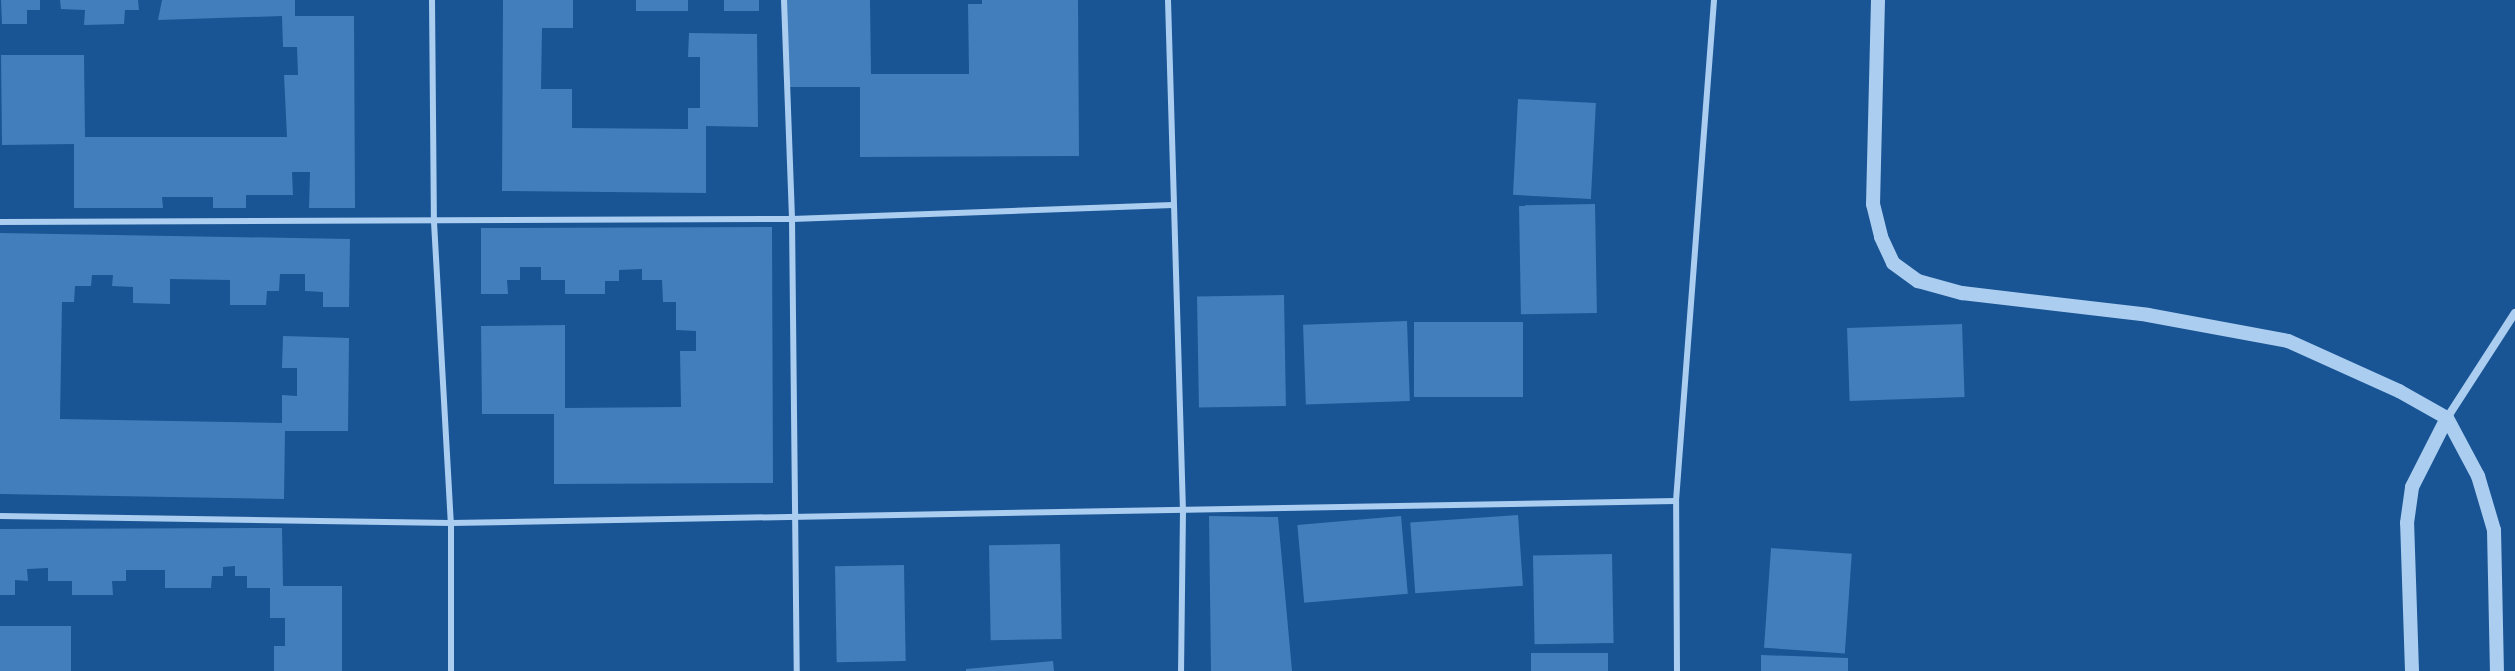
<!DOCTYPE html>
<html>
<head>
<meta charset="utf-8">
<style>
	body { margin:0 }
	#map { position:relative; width:2515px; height:671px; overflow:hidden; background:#195494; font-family:"Asap Condensed",sans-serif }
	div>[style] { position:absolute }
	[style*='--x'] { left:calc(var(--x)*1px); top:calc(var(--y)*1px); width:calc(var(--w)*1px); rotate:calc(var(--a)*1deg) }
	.building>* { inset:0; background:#427ebb; transform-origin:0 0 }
	.service>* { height:6px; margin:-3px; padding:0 3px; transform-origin:3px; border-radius:3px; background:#aacdf0 }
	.minor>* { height:8px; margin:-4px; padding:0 4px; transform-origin:4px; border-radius:4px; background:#aacdf0 }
	.tertiary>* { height:14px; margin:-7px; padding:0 7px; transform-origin:7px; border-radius:7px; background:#aacdf0 }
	span { translate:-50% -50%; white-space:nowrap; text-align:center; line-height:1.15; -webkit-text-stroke:8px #195494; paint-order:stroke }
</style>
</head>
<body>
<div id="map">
	<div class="building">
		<i style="clip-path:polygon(1px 0,40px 0,40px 10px,27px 10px,27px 24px,2px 24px)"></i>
		<i style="clip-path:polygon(60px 0,138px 0,139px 10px,125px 10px,124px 24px,84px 25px,85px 10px,61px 9px)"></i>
		<i style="clip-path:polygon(162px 0,295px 0,295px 16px,354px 16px,355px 208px,309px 208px,310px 172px,292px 172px,293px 195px,246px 195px,246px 208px,213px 208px,213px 197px,162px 197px,163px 208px,74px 208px,74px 144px,2px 145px,1px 55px,84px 55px,85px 137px,287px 137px,284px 75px,298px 75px,297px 47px,283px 47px,282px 16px,158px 20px)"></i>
		<i style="clip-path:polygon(503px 0,573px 0,573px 28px,542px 28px,541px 89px,572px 89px,572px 128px,688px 129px,688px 108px,700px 108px,700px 57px,688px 57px,689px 33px,757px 34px,758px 127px,706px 126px,706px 193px,502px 191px)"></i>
		<i style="left:636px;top:0;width:52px;height:11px"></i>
		<i style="left:724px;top:0;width:35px;height:11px"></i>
		<i style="clip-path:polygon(787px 0,870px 0,871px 74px,969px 74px,968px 4px,982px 4px,982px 0,1078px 0,1079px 156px,860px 157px,860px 87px,787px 87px)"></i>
		<i style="left:1518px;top:99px;width:78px;height:96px;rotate:3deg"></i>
		<i style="left:1595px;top:204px;width:109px;height:76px;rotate:89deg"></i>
		<i style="clip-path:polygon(772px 227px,773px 483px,554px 484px,554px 414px,482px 414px,481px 326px,565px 325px,565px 408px,681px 407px,680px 351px,696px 351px,696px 331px,676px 330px,676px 302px,663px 302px,662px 280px,642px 280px,642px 269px,619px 270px,619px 281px,605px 281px,605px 294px,565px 294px,565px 280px,541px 280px,541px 267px,520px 267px,520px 280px,507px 280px,508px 294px,481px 294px,481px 228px)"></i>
		<i style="clip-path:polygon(0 233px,350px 239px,349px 307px,323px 307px,323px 292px,305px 291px,305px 274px,280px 274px,279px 291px,267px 291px,266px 305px,230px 305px,230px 280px,170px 279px,170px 304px,133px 303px,133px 287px,112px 286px,113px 275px,92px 275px,91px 286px,75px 286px,74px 302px,62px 302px,60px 419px,282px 423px,282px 395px,297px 396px,297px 368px,282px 368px,283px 336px,349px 338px,348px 431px,285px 431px,284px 499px,0 494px)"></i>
		<i style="left:1284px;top:295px;width:111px;height:87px;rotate:89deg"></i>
		<i style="left:1407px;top:321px;width:80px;height:104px;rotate:88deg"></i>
		<i style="left:1414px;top:322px;width:109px;height:75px"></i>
		<i style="left:1962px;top:324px;width:73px;height:115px;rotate:88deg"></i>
		<i style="left:1518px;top:515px;width:71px;height:108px;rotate:86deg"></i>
		<i style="clip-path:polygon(1209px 516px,1278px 517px,1292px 671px,1211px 671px)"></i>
		<i style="left:1401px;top:516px;width:78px;height:104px;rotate:85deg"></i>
		<i style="clip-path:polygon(282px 528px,283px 586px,342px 586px,342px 671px,274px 671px,274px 646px,285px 646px,285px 618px,270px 618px,270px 588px,247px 588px,247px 576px,235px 576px,235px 566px,223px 567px,223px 576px,212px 576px,211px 588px,165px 588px,165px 570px,126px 570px,126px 581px,112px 581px,113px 595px,72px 595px,72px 581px,48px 581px,48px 568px,27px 569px,28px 581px,15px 580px,15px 595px,0 595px,0 529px)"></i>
		<i style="left:1060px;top:544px;width:95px;height:71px;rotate:89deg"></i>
		<i style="left:1771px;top:548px;width:81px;height:100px;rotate:4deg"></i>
		<i style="left:1612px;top:554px;width:89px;height:79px;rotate:89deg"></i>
		<i style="left:904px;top:565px;width:96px;height:69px;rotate:89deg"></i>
		<i style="left:0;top:626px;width:71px;height:45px"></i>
		<i style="left:1608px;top:653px;width:18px;height:77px;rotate:90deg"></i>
		<i style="clip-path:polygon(1761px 655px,1848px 658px,1848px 671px,1761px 671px)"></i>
		<i style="clip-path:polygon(1053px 661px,1054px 671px,966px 671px,966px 669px)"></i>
	</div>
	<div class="service">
		<i style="--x:432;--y:0;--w:222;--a:89.5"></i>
		<i style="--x:434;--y:222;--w:301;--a:86.8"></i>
		<i style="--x:451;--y:523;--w:148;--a:90"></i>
		<i style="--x:784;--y:0;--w:219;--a:87.9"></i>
		<i style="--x:792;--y:219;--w:452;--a:89.4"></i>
		<i style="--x:1168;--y:0;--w:510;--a:88.32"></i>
		<i style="--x:1183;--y:510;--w:161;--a:90.7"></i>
		<i style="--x:0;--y:222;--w:792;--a:-0.22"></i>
		<i style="--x:792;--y:219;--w:381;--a:-2.1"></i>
		<i style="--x:0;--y:516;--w:451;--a:0.9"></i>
		<i style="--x:451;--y:523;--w:1225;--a:-1.03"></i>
		<i style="--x:1677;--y:671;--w:170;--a:-90.3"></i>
		<i style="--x:1676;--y:501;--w:502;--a:-85.66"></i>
	</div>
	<div class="minor">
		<i style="--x:2447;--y:418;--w:125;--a:-57.1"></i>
	</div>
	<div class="tertiary">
		<i style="--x:1878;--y:0;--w:204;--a:91.4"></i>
		<i style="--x:1873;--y:204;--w:34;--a:76"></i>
		<i style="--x:1881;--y:237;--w:29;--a:65"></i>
		<i style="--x:1893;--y:263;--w:31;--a:36"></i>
		<i style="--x:1918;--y:281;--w:46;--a:15.3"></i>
		<i style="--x:1962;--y:293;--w:187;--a:6.7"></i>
		<i style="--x:2148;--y:315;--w:142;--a:10.5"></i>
		<i style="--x:2288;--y:341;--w:122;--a:24.2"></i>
		<i style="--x:2399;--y:391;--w:55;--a:29.4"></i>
		<i style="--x:2447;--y:418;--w:66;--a:61.9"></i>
		<i style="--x:2478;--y:476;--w:56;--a:73.5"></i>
		<i style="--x:2494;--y:530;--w:141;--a:88.8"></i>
		<i style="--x:2412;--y:671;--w:148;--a:-91.9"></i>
		<i style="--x:2407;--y:523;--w:36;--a:-82"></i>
		<i style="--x:2412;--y:487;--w:77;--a:-63.1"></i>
	</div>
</div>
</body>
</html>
